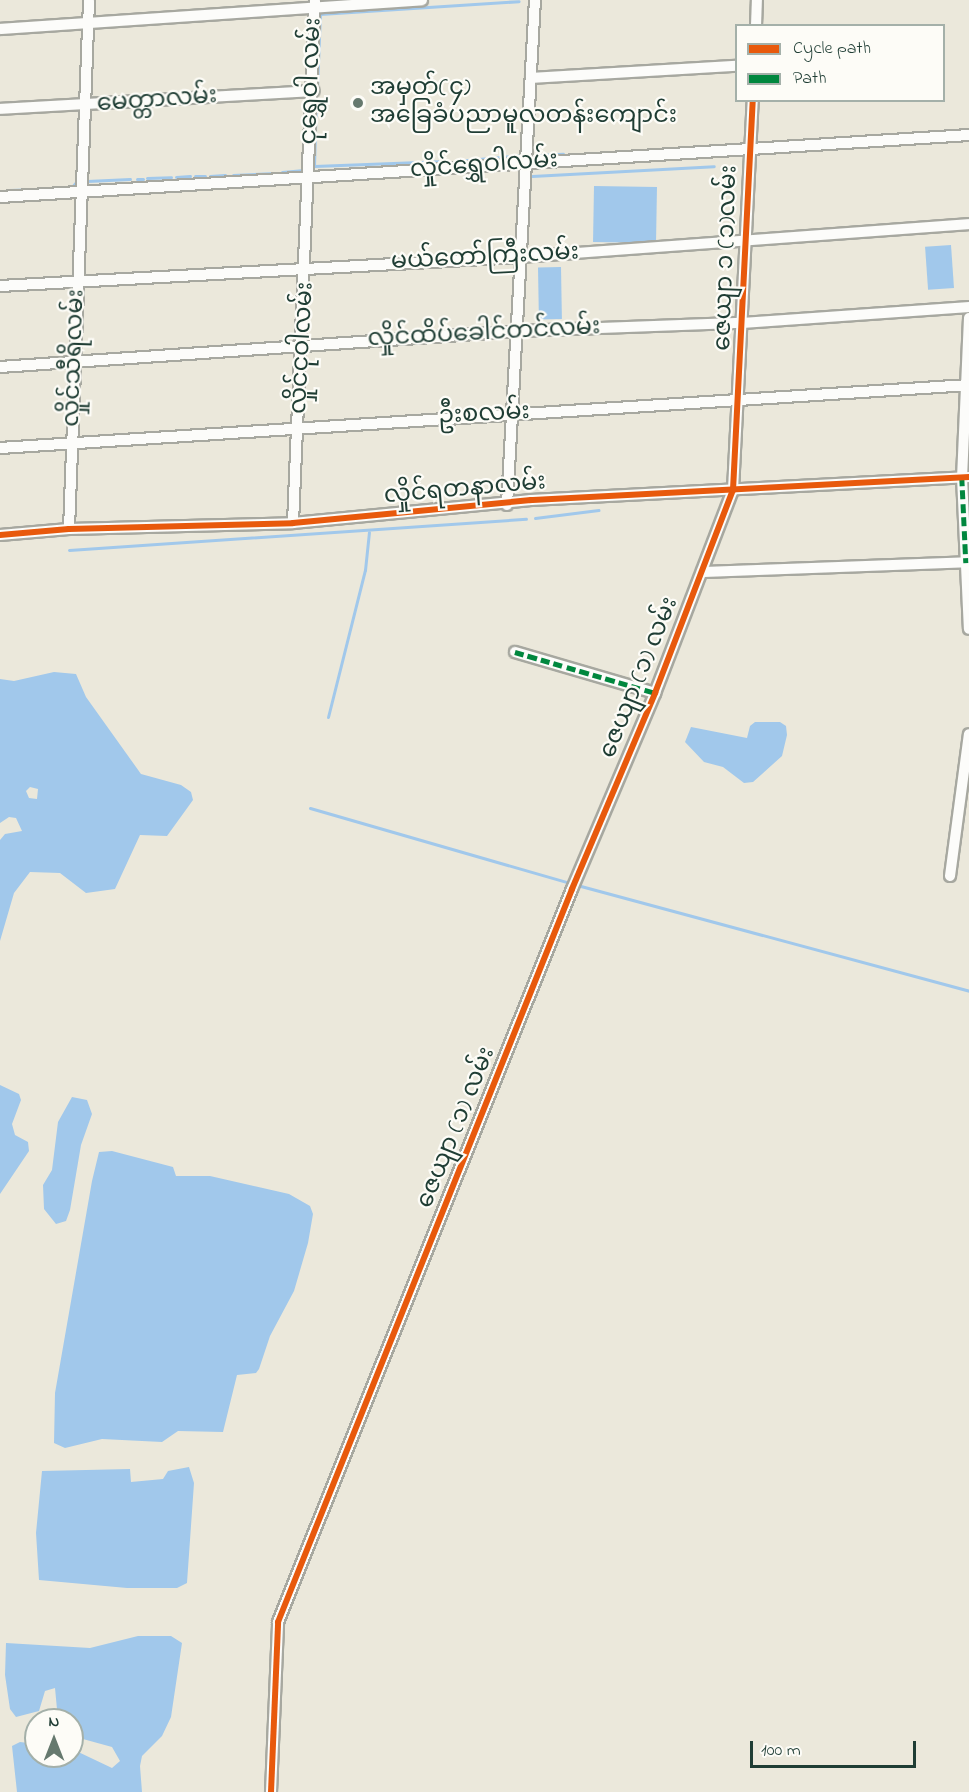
<!DOCTYPE html>
<html>
<head>
<meta charset="utf-8">
<style>
	body { margin:0 }
	#map { position:relative; width:969px; height:1792px; overflow:hidden; background:#ebe8db; font-family:"Indie Flower","Noto Sans Myanmar",sans-serif }
	div>[style] { position:absolute }
	[style*='--x'] { left:calc(var(--x)*1px); top:calc(var(--y)*1px); width:calc(var(--w)*1px); rotate:calc(var(--a)*1deg) }
	.water>* { inset:0; background:#a1c8eb; transform-origin:0 0 }
	.stream>* { height:3px; margin:-1.5px; padding:0 1.5px; transform-origin:1.5px; border-radius:1.5px; background:#a1c8eb }
	.roads { filter:drop-shadow(2px 0 #a7a8a0) drop-shadow(-2px 0 #a7a8a0) drop-shadow(0 2px #a7a8a0) drop-shadow(0 -2px #a7a8a0) }
	.minor>* { height:10px; margin:-5px; padding:0 5px; transform-origin:5px; border-radius:5px; background:#fcfcfa }
	.quiet>* { height:4.5px; margin-top:-2.25px; transform-origin:0; background:repeating-linear-gradient(90deg,#00873e 0 9px,transparent 0 13.5px) }
	.cycleway>* { height:6px; margin:-3px; padding:0 3px; transform-origin:3px; border-radius:3px; background:#e8590c }
	.dots>* { width:16px; height:16px; translate:-50% -50%; box-sizing:border-box; border:3px solid #fdfcf7; border-radius:50% }
	span { translate:-50% -50%; white-space:nowrap; text-align:center; line-height:1.15; -webkit-text-stroke:4.5px #fdfcf7; paint-order:stroke }
	.street-label { font-size:24px; color:#1f3d34 }
	.poi-label { font-size:24px; color:#1f3d34 }
	.left { translate:0 -50%; text-align:left }
	.legend { position:absolute; left:735px; top:24px; width:210px; height:78px; box-sizing:border-box; background:#fdfcf7; border:2px solid #a4b0a9; margin:0; padding:8px 10px; list-style:none; font-size:18px; color:#1f3d34 }
	.legend li { display:flex; align-items:center; gap:12px; height:30px }
	.legend b { width:30px; border:2px solid #a4b0a9 }
	.north { position:absolute; left:24px; top:1708px; width:60px; height:60px; box-sizing:border-box; background:#fdfcf7; border:2px solid #a4b0a9; border-radius:50%; rotate:0deg; font-size:16px; font-weight:700; line-height:24px; text-align:center; color:#1f3d34 }
	.north::after { content:''; display:block; margin:auto; width:21px; height:27px; background:#66796e; clip-path:polygon(50% 0,100% 100%,50% 72%,0 100%) }
	.scale { position:absolute; left:750px; top:1741px; width:166px; height:27px; box-sizing:border-box; border:3px solid #1f3d34; border-top:0; padding-left:8px; font-size:18px; line-height:21px; white-space:nowrap; color:#1f3d34; -webkit-text-stroke:4px #fdfcf7; paint-order:stroke }
</style>
</head>
<body>
<div id="map">
	<div class="water">
		<i style="left:594px;top:186px;width:63px;height:56px;rotate:1deg"></i>
		<i style="left:951px;top:245px;width:43px;height:26px;rotate:86deg"></i>
		<i style="left:561px;top:267px;width:52px;height:23px;rotate:89deg"></i>
		<i style="clip-path:polygon(evenodd,54px 672px,76px 674px,86px 697px,141px 774px,181px 785px,191px 792px,193px 800px,167px 836px,140px 835px,115px 889px,86px 893px,60px 873px,30px 872px,14px 893px,0 941px,0 840px,5px 834px,22px 831px,16px 818px,9px 817px,0 823px,0 679px,14px 681px,54px 672px,30px 787px,38px 789px,37px 799px,29px 798px,26px 791px,30px 787px)"></i>
		<i style="clip-path:polygon(755px 722px,780px 722px,786px 726px,787px 735px,782px 756px,753px 782px,744px 783px,723px 767px,704px 762px,685px 742px,691px 727px,747px 738px,750px 726px)"></i>
		<i style="clip-path:polygon(0 1085px,19px 1094px,21px 1100px,12px 1124px,15px 1135px,28px 1142px,29px 1151px,0 1194px)"></i>
		<i style="clip-path:polygon(72px 1097px,87px 1100px,92px 1114px,81px 1145px,70px 1210px,66px 1221px,56px 1224px,44px 1209px,43px 1185px,52px 1170px,58px 1122px)"></i>
		<i style="clip-path:polygon(112px 1151px,173px 1167px,176px 1176px,210px 1176px,289px 1194px,310px 1206px,313px 1214px,308px 1243px,294px 1291px,270px 1336px,259px 1369px,256px 1373px,237px 1375px,223px 1432px,178px 1431px,162px 1442px,102px 1439px,65px 1448px,54px 1443px,55px 1393px,92px 1181px,99px 1152px)"></i>
		<i style="clip-path:polygon(189px 1467px,194px 1483px,187px 1583px,177px 1588px,127px 1588px,39px 1580px,36px 1533px,42px 1471px,130px 1469px,131px 1482px,163px 1479px,168px 1471px)"></i>
		<i style="clip-path:polygon(138px 1636px,171px 1636px,182px 1643px,171px 1717px,162px 1736px,142px 1756px,140px 1766px,142px 1792px,17px 1792px,12px 1746px,20px 1742px,36px 1744px,36px 1756px,72px 1756px,72px 1749px,112px 1768px,120px 1761px,112px 1747px,72px 1736px,72px 1720px,58px 1720px,55px 1688px,45px 1691px,39px 1711px,16px 1717px,10px 1709px,5px 1675px,6px 1643px,90px 1648px)"></i>
	</div>
	<div class="stream">
		<i style="--x:317;--y:88;--w:74;--a:-87.7"></i>
		<i style="--x:320;--y:14;--w:199;--a:-3.7"></i>
		<i style="--x:316;--y:99;--w:67;--a:91.7"></i>
		<i style="--x:314;--y:166;--w:132;--a:-2.2"></i>
		<i style="--x:541;--y:155;--w:22;--a:-3"></i>
		<i style="--x:457;--y:161;--w:67;--a:-5.1"></i>
		<i style="--x:282;--y:172;--w:22;--a:-5"></i>
		<i style="--x:233;--y:175;--w:42;--a:-2.7"></i>
		<i style="--x:195;--y:176;--w:10;--a:0"></i>
		<i style="--x:210;--y:176;--w:15;--a:-4"></i>
		<i style="--x:532;--y:176;--w:182;--a:-3.1"></i>
		<i style="--x:176;--y:177;--w:14;--a:-4"></i>
		<i style="--x:147;--y:178;--w:24;--a:-2"></i>
		<i style="--x:137;--y:179;--w:6;--a:0"></i>
		<i style="--x:87;--y:181;--w:43;--a:-2.7"></i>
		<i style="--x:71;--y:188;--w:8;--a:-50"></i>
		<i style="--x:9;--y:190;--w:24;--a:-2"></i>
		<i style="--x:535;--y:518;--w:64;--a:-7.1"></i>
		<i style="--x:69;--y:550;--w:458;--a:-3.9"></i>
		<i style="--x:328;--y:717;--w:152;--a:-75.9"></i>
		<i style="--x:365;--y:570;--w:38;--a:-84"></i>
		<i style="--x:310;--y:808;--w:271;--a:16.1"></i>
		<i style="--x:577;--y:885;--w:406;--a:15.1"></i>
	</div>
	<div class="roads">
		<div class="minor">
			<i style="--x:756;--y:26;--w:26;--a:-88"></i>
			<i style="--x:0;--y:29;--w:423;--a:-3.9"></i>
			<i style="--x:531;--y:78;--w:205;--a:-3.4"></i>
			<i style="--x:0;--y:109;--w:314;--a:-3.3"></i>
			<i style="--x:0;--y:197;--w:971;--a:-3.66"></i>
			<i style="--x:0;--y:286;--w:522;--a:-3.19"></i>
			<i style="--x:521;--y:257;--w:449;--a:-4.2"></i>
			<i style="--x:969;--y:318;--w:159;--a:92.5"></i>
			<i style="--x:962;--y:477;--w:152;--a:87.4"></i>
			<i style="--x:0;--y:367;--w:520;--a:-3.97"></i>
			<i style="--x:519;--y:331;--w:223;--a:-2.1"></i>
			<i style="--x:742;--y:323;--w:228;--a:-4"></i>
			<i style="--x:0;--y:448;--w:971;--a:-3.72"></i>
			<i style="--x:507;--y:505;--w:506;--a:-86.83"></i>
			<i style="--x:293;--y:523;--w:523;--a:-87.59"></i>
			<i style="--x:69;--y:529;--w:529;--a:-87.83"></i>
			<i style="--x:0;--y:535;--w:69;--a:-5"></i>
			<i style="--x:69;--y:529;--w:224;--a:-1.5"></i>
			<i style="--x:293;--y:523;--w:239;--a:-5.5"></i>
			<i style="--x:531;--y:500;--w:439;--a:-3"></i>
			<i style="--x:702;--y:572;--w:267;--a:-2.1"></i>
			<i style="--x:515;--y:652;--w:146;--a:16.3"></i>
			<i style="--x:950;--y:876;--w:143;--a:-82.4"></i>
			<i style="--x:271;--y:1792;--w:170;--a:-87.6"></i>
			<i style="--x:278;--y:1622;--w:790;--a:-68.14"></i>
			<i style="--x:572;--y:889;--w:213;--a:-67"></i>
			<i style="--x:655;--y:693;--w:217;--a:-69"></i>
			<i style="--x:733;--y:490;--w:391;--a:-87.1"></i>
		</div>
	</div>
	<div class="quiet">
		<i style="--x:962;--y:477;--w:86;--a:87.3"></i>
		<i style="--x:515;--y:652;--w:146;--a:16.3"></i>
	</div>
	<div class="cycleway">
		<i style="--x:0;--y:535;--w:69;--a:-5"></i>
		<i style="--x:69;--y:529;--w:224;--a:-1.5"></i>
		<i style="--x:293;--y:523;--w:239;--a:-5.5"></i>
		<i style="--x:531;--y:500;--w:439;--a:-3"></i>
		<i style="--x:271;--y:1792;--w:170;--a:-87.6"></i>
		<i style="--x:278;--y:1622;--w:790;--a:-68.14"></i>
		<i style="--x:572;--y:889;--w:213;--a:-67"></i>
		<i style="--x:655;--y:693;--w:217;--a:-69"></i>
		<i style="--x:733;--y:490;--w:391;--a:-87.1"></i>
	</div>
	<div class="dots">
		<i style="left:358px;top:103px;background:#66796e"></i>
	</div>
	<div class="street-label">
		<span style="left:312px;top:81px;rotate:-88deg">ငုရွှေဝါ လမ်း</span>
		<span style="left:157px;top:101px;rotate:-4deg">မေတ္တာလမ်း</span>
		<span style="left:484px;top:166px;rotate:-4deg">လှိုင်ရွှေဝါလမ်း</span>
		<span style="left:485px;top:258px;rotate:-3deg">မယ်တော်ကြီးလမ်း</span>
		<span style="left:727px;top:258px;rotate:-88deg">ဇေယျာ ၁ (၁)လမ်း</span>
		<span style="left:484px;top:334px;rotate:-3deg">လှိုင်ထိပ်ခေါင်တင်လမ်း</span>
		<span style="left:303px;top:348px;rotate:-87deg">လှိုင်ငုဝါလမ်း</span>
		<span style="left:75px;top:358px;rotate:-88deg">လှိုင်သီရိလမ်း</span>
		<span style="left:484px;top:415px;rotate:-3deg">ဦးစလမ်း</span>
		<span style="left:465px;top:490px;rotate:-5deg">လှိုင်ရတနာလမ်း</span>
		<span style="left:640px;top:678px;rotate:-68deg">ဇေယျာ (၁) လမ်း</span>
		<span style="left:457px;top:1128px;rotate:-68deg">ဇေယျာ (၁) လမ်း</span>
	</div>
	<div class="poi-label">
		<span class="left" style="left:370px;top:103px">အမှတ်(၄)<br>အခြေခံပညာမူလတန်းကျောင်း</span>
	</div>
	<ul class="legend">
	<li><b style="height:8px;background:#e8590c"></b>Cycle path</li>
	<li><b style="height:8px;background:#00873e"></b>Path</li>
	</ul>
	<div class="north">N</div>
	<div class="scale">100 m</div>
</div>
</body>
</html>
